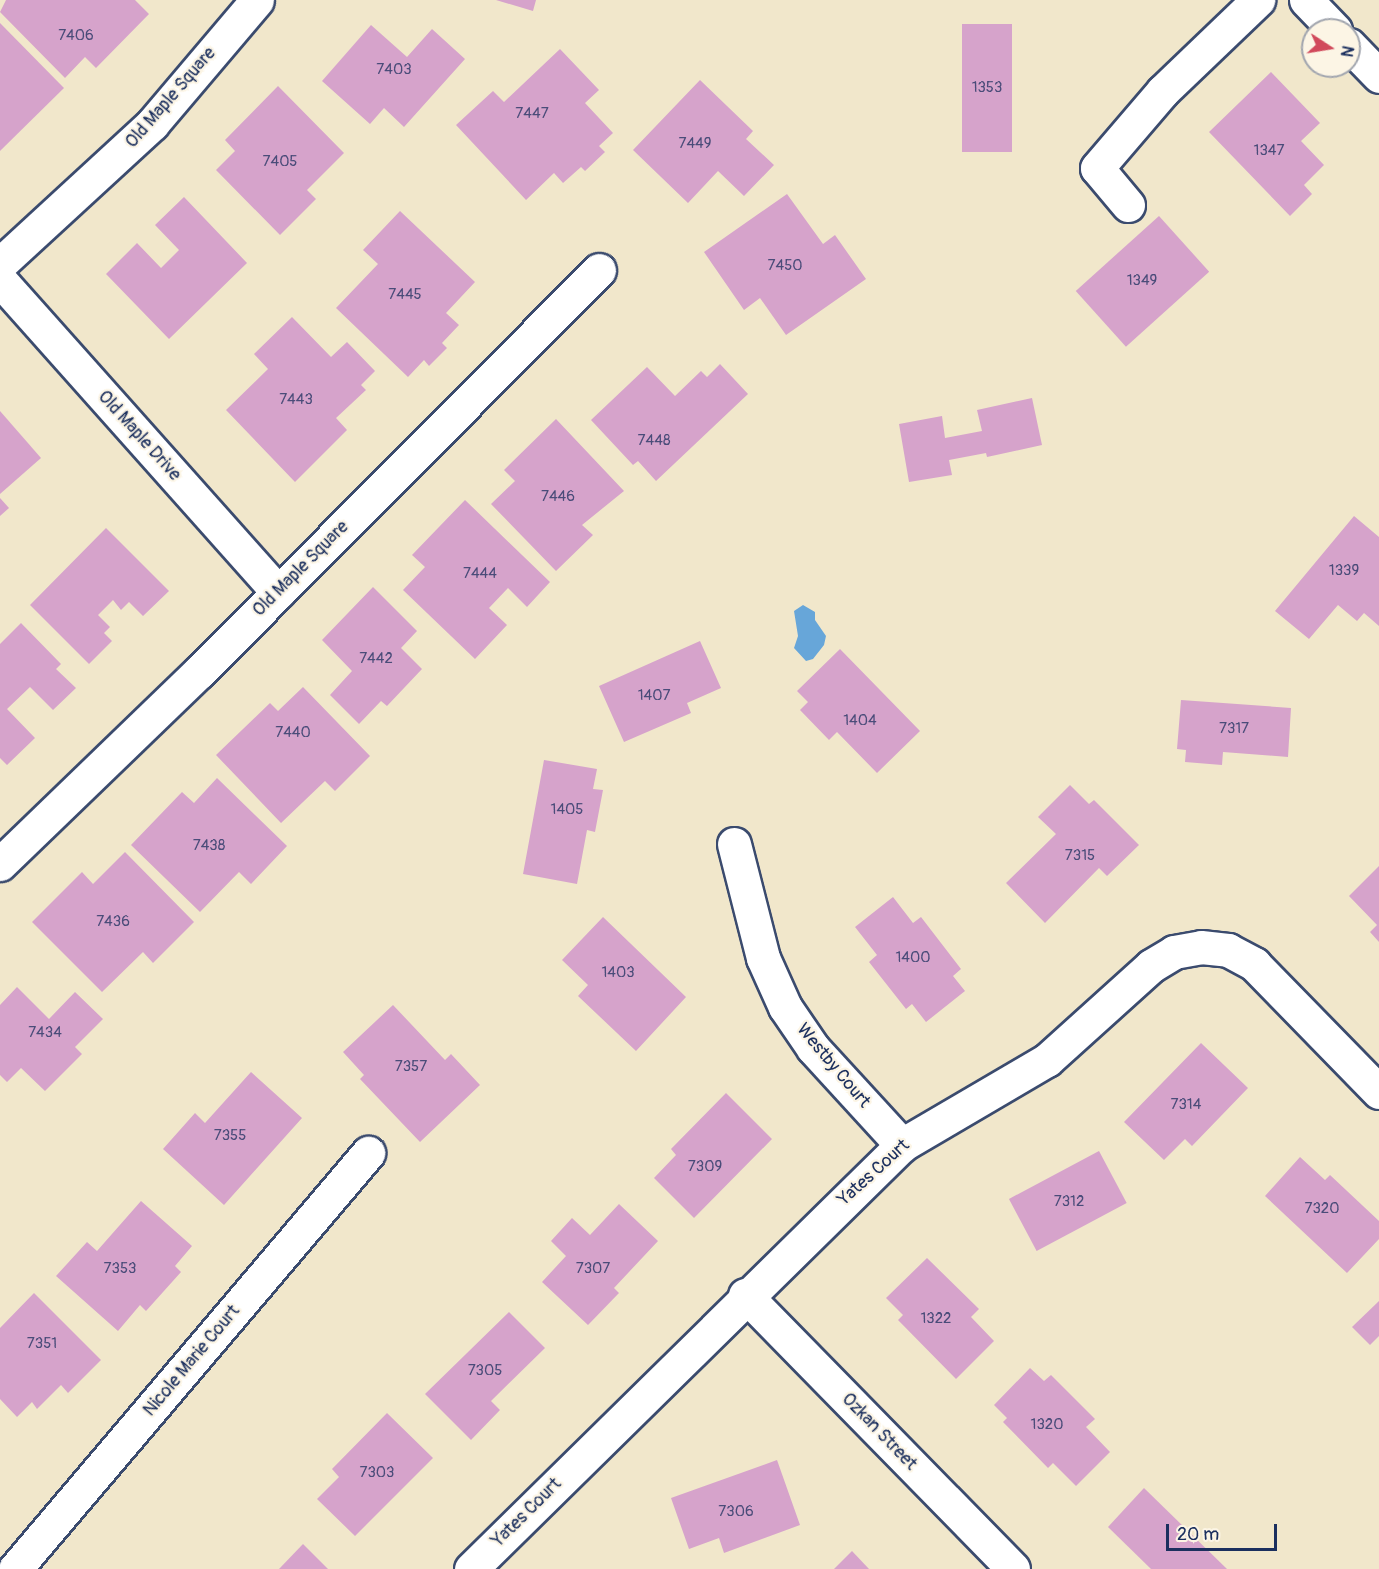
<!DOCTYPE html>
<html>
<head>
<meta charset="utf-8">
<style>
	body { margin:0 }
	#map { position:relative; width:1379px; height:1569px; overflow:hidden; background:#f1e7cb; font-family:Pangolin,sans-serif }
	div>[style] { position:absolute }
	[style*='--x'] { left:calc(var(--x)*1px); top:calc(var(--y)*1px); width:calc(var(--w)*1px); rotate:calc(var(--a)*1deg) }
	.water>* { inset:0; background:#67a6d9 }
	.building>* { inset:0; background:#d6a3cb; transform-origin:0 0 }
	.roads { filter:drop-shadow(2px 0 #3b4b6e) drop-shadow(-2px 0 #3b4b6e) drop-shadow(0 2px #3b4b6e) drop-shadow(0 -2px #3b4b6e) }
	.minor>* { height:33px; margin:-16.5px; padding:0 16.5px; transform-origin:16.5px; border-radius:16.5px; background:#fff }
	span { translate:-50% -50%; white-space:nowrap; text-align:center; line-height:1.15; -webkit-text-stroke:4.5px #fcf5e5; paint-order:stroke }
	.number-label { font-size:15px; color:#4a4c79 }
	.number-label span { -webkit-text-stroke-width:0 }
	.street-label { font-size:18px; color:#1b2f5e }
	.north { position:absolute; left:1301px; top:18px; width:60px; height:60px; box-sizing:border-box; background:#fcf5e5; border:2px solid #a2a6af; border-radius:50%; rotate:102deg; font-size:16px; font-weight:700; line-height:24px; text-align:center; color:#1b2f5e }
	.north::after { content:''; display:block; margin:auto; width:21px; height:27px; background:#d1495b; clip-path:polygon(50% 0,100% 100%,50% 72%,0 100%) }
	.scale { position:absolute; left:1166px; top:1524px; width:111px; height:27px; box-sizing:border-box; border:3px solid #1b2f5e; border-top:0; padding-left:8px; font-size:18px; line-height:21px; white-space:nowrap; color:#1b2f5e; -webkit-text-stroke:4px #fcf5e5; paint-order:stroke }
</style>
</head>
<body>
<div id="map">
	<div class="water">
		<i style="clip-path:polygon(803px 605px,815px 612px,815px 620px,826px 636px,824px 645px,813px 659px,806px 661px,794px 648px,798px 636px,794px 611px)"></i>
	</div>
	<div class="building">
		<i style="clip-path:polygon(6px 0,135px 0,149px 14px,96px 68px,85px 57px,65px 78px,0 12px)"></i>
		<i style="clip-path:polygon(496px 0,536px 0,533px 11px)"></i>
		<i style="clip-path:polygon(0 23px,64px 88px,0 151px)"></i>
		<i style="left:962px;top:24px;width:50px;height:128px"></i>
		<i style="clip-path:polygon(371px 25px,407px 57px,432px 29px,465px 59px,404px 127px,384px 108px,370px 124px,322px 81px)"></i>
		<i style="clip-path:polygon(560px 49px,599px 90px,585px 103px,613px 133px,599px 146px,605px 152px,585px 171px,581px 167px,563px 183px,554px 173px,526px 200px,456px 125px,493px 91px,504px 102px)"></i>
		<i style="clip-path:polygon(1271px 72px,1320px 123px,1301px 141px,1324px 165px,1304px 185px,1312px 194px,1290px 216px,1209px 132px)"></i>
		<i style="clip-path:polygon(700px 80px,753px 131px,746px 139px,774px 165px,744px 196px,718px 171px,688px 203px,633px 150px)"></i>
		<i style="clip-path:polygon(278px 86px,344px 153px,307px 190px,316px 199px,280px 235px,216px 170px,235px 151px,225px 140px)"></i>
		<i style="clip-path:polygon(787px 194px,823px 244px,835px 235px,866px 279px,786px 335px,760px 298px,744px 310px,704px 252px)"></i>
		<i style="clip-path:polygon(184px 197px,247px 263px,169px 339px,106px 274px,137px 243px,161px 268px,179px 250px,155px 225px)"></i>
		<i style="clip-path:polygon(400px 211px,475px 282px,446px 313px,459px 325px,442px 343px,447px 348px,429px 366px,424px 360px,408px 377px,336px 308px,378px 264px,363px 250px)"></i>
		<i style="left:1159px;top:216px;width:75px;height:112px;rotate:48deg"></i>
		<i style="clip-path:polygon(292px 317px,331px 357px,347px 342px,375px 371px,361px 385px,366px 390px,336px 418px,347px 430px,295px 482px,226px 410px,268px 369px,254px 354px)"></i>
		<i style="clip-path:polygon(720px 364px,748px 394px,656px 481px,638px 461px,633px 465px,591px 420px,647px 367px,675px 396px,701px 371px,707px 377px)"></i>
		<i style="clip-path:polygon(1032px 398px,1042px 445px,987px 457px,986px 453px,949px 460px,952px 475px,909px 482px,899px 424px,942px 416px,945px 438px,982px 431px,977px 410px)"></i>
		<i style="clip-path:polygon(0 411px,41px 458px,0 494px)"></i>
		<i style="clip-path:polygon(556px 419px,624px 491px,582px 525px,593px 535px,556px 571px,491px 504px,515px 481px,504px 470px)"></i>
		<i style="clip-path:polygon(0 498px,9px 508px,0 516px)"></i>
		<i style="clip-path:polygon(465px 500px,550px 582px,527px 607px,508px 588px,489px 608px,507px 625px,475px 659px,403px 590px,425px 567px,412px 555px)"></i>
		<i style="clip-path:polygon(1354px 516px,1379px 537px,1379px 626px,1364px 613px,1357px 621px,1338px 605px,1309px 639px,1275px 611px)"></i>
		<i style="clip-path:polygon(106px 528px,169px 591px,143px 616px,129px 602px,121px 610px,113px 600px,98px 615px,110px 627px,104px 633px,112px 641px,89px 664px,30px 605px)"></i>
		<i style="clip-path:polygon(373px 587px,417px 631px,401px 648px,422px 669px,387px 706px,381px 701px,359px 724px,330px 695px,352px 671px,322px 640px)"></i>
		<i style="clip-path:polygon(21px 623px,61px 664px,56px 669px,76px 688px,53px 710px,30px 687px,7px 709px,35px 738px,7px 765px,0 758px,0 644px)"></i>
		<i style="clip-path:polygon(700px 641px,721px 688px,687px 703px,691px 713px,624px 742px,599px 686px)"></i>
		<i style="clip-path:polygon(840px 649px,920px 731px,877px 773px,837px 732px,829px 740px,800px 710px,808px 702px,797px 691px)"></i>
		<i style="clip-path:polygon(303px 687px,370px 756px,335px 791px,325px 781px,281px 823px,216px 755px,270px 703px,278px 711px)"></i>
		<i style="clip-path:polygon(1181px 700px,1291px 708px,1288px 757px,1223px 752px,1222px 765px,1185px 762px,1186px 750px,1177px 749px)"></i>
		<i style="clip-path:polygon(544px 760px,597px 769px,593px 789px,603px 790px,595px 832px,587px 830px,577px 884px,523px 874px)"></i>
		<i style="clip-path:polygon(217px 778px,287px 846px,251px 884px,239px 872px,200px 912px,131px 845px,182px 792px,194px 803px)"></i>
		<i style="clip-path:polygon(1070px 785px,1089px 804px,1094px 800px,1139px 845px,1107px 876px,1099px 868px,1045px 923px,1006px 883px,1056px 834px,1038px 817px)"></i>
		<i style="clip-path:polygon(125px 852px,194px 922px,153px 963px,143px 952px,102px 992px,32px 922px,82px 872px,93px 884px)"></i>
		<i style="clip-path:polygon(1379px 866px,1379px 942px,1370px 932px,1377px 925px,1349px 896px)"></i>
		<i style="clip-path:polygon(893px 897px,913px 923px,921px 917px,961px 969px,953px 976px,965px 991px,926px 1022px,912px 1004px,906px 1009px,869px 962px,877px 955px,855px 927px)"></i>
		<i style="clip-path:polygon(603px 917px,686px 997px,636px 1051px,578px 996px,588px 985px,562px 960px)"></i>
		<i style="clip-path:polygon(17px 987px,49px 1019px,75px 992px,103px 1019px,75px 1047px,82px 1054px,45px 1091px,21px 1068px,7px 1082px,0 1075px,0 1005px)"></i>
		<i style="clip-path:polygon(393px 1005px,445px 1060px,451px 1054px,480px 1085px,420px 1142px,360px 1079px,364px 1075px,343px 1052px)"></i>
		<i style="clip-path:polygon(1201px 1043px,1248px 1088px,1192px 1146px,1185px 1139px,1164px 1160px,1124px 1122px)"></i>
		<i style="clip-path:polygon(251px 1072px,302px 1118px,224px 1205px,163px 1149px,195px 1113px,205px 1123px)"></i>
		<i style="clip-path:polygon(726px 1093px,772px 1139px,694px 1218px,654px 1178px,676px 1155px,671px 1149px)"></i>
		<i style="left:1099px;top:1151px;width:59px;height:102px;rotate:62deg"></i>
		<i style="clip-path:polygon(1300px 1157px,1325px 1180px,1330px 1175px,1379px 1221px,1379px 1239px,1347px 1273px,1265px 1196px)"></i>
		<i style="clip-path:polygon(141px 1201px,192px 1246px,175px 1266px,181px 1272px,146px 1311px,140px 1305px,118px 1331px,56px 1276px,87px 1242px,97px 1251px)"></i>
		<i style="clip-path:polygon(619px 1204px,658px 1241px,614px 1288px,619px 1293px,588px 1325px,542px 1282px,566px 1256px,551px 1241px,572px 1218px,590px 1235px)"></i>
		<i style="clip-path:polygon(927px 1258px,979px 1309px,971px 1317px,994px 1341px,956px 1379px,898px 1320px,903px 1315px,886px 1298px)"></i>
		<i style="clip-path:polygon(34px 1293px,101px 1360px,68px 1393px,61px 1385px,37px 1409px,32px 1402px,17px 1417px,0 1399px,0 1328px)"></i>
		<i style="clip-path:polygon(1379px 1301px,1379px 1336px,1370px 1345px,1352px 1327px)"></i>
		<i style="clip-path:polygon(509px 1312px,545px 1348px,491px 1401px,500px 1410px,471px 1440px,425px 1394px)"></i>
		<i style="clip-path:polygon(1030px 1368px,1044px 1381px,1051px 1375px,1095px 1419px,1086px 1427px,1110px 1452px,1076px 1486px,1053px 1463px,1048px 1468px,1003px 1422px,1007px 1418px,994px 1405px)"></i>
		<i style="clip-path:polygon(387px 1413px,433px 1458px,355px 1536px,317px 1499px,339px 1477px,332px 1469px)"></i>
		<i style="clip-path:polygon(777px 1460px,800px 1525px,724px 1553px,719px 1538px,689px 1549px,671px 1498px)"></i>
		<i style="clip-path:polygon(1144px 1488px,1227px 1569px,1151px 1569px,1108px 1527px)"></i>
		<i style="clip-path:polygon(303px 1544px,328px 1569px,279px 1569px)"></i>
		<i style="clip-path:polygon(852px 1551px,869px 1569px,834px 1569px)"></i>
	</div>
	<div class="roads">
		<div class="minor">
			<i style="--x:1306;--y:0;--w:42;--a:46"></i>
			<i style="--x:1349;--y:45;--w:43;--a:45.9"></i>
			<i style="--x:1128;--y:205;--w:48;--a:-130"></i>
			<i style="--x:1097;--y:168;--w:101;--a:-49.4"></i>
			<i style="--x:1163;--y:91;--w:132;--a:-43.8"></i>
			<i style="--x:0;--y:264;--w:207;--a:-42.6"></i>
			<i style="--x:152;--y:124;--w:162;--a:-49.7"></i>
			<i style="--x:0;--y:280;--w:418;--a:48.3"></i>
			<i style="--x:734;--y:844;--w:118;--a:75.7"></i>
			<i style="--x:763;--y:958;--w:54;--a:65.8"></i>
			<i style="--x:785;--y:1007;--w:50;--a:55.7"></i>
			<i style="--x:813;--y:1048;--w:132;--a:47.5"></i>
			<i style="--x:0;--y:864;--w:277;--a:-44"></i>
			<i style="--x:199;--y:672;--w:567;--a:-45.14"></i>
			<i style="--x:745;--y:1295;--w:383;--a:45.6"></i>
			<i style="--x:15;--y:1569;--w:546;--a:-49.68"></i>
			<i style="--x:471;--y:1569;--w:605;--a:-44.53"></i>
			<i style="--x:902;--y:1145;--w:168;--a:-30.4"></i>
			<i style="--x:1047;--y:1060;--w:140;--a:-42.1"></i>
			<i style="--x:1151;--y:966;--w:27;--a:-31"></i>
			<i style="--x:1174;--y:952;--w:27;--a:-10"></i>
			<i style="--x:1201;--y:947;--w:27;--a:6"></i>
			<i style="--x:1228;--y:950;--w:30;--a:28"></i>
			<i style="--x:1254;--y:964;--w:179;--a:45.7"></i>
		</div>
	</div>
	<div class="number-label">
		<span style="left:76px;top:36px">7406</span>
		<span style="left:394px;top:70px">7403</span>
		<span style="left:987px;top:88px">1353</span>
		<span style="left:532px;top:114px">7447</span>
		<span style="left:695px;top:144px">7449</span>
		<span style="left:1269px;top:151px">1347</span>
		<span style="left:280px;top:162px">7405</span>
		<span style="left:785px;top:266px">7450</span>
		<span style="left:1142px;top:281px">1349</span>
		<span style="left:405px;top:295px">7445</span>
		<span style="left:296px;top:400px">7443</span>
		<span style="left:654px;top:441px">7448</span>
		<span style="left:558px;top:497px">7446</span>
		<span style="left:1344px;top:571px">1339</span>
		<span style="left:480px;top:574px">7444</span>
		<span style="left:376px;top:659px">7442</span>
		<span style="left:654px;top:696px">1407</span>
		<span style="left:860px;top:721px">1404</span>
		<span style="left:1234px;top:729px">7317</span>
		<span style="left:293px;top:733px">7440</span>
		<span style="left:567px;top:810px">1405</span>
		<span style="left:209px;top:846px">7438</span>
		<span style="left:1080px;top:856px">7315</span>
		<span style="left:113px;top:922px">7436</span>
		<span style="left:913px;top:958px">1400</span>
		<span style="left:618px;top:973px">1403</span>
		<span style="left:45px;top:1033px">7434</span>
		<span style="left:411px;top:1067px">7357</span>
		<span style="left:1186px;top:1105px">7314</span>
		<span style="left:230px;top:1136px">7355</span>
		<span style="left:705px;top:1167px">7309</span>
		<span style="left:1069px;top:1202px">7312</span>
		<span style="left:1322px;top:1209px">7320</span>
		<span style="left:120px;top:1269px">7353</span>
		<span style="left:593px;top:1269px">7307</span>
		<span style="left:936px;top:1319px">1322</span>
		<span style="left:42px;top:1344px">7351</span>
		<span style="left:485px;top:1371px">7305</span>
		<span style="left:1047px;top:1425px">1320</span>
		<span style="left:377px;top:1473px">7303</span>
		<span style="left:736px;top:1512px">7306</span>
	</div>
	<div class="street-label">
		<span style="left:171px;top:98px;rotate:-49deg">Old Maple Square</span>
		<span style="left:139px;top:436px;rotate:48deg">Old Maple Drive</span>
		<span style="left:301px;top:569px;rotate:-45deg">Old Maple Square</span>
		<span style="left:833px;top:1066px;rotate:50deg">Westby Court</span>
		<span style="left:874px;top:1173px;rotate:-42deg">Yates Court</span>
		<span style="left:192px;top:1361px;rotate:-50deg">Nicole Marie Court</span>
		<span style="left:879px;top:1432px;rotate:46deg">Ozkan Street</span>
		<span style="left:527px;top:1513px;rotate:-45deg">Yates Court</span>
	</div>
	<div class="north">N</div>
	<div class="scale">20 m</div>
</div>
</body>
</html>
